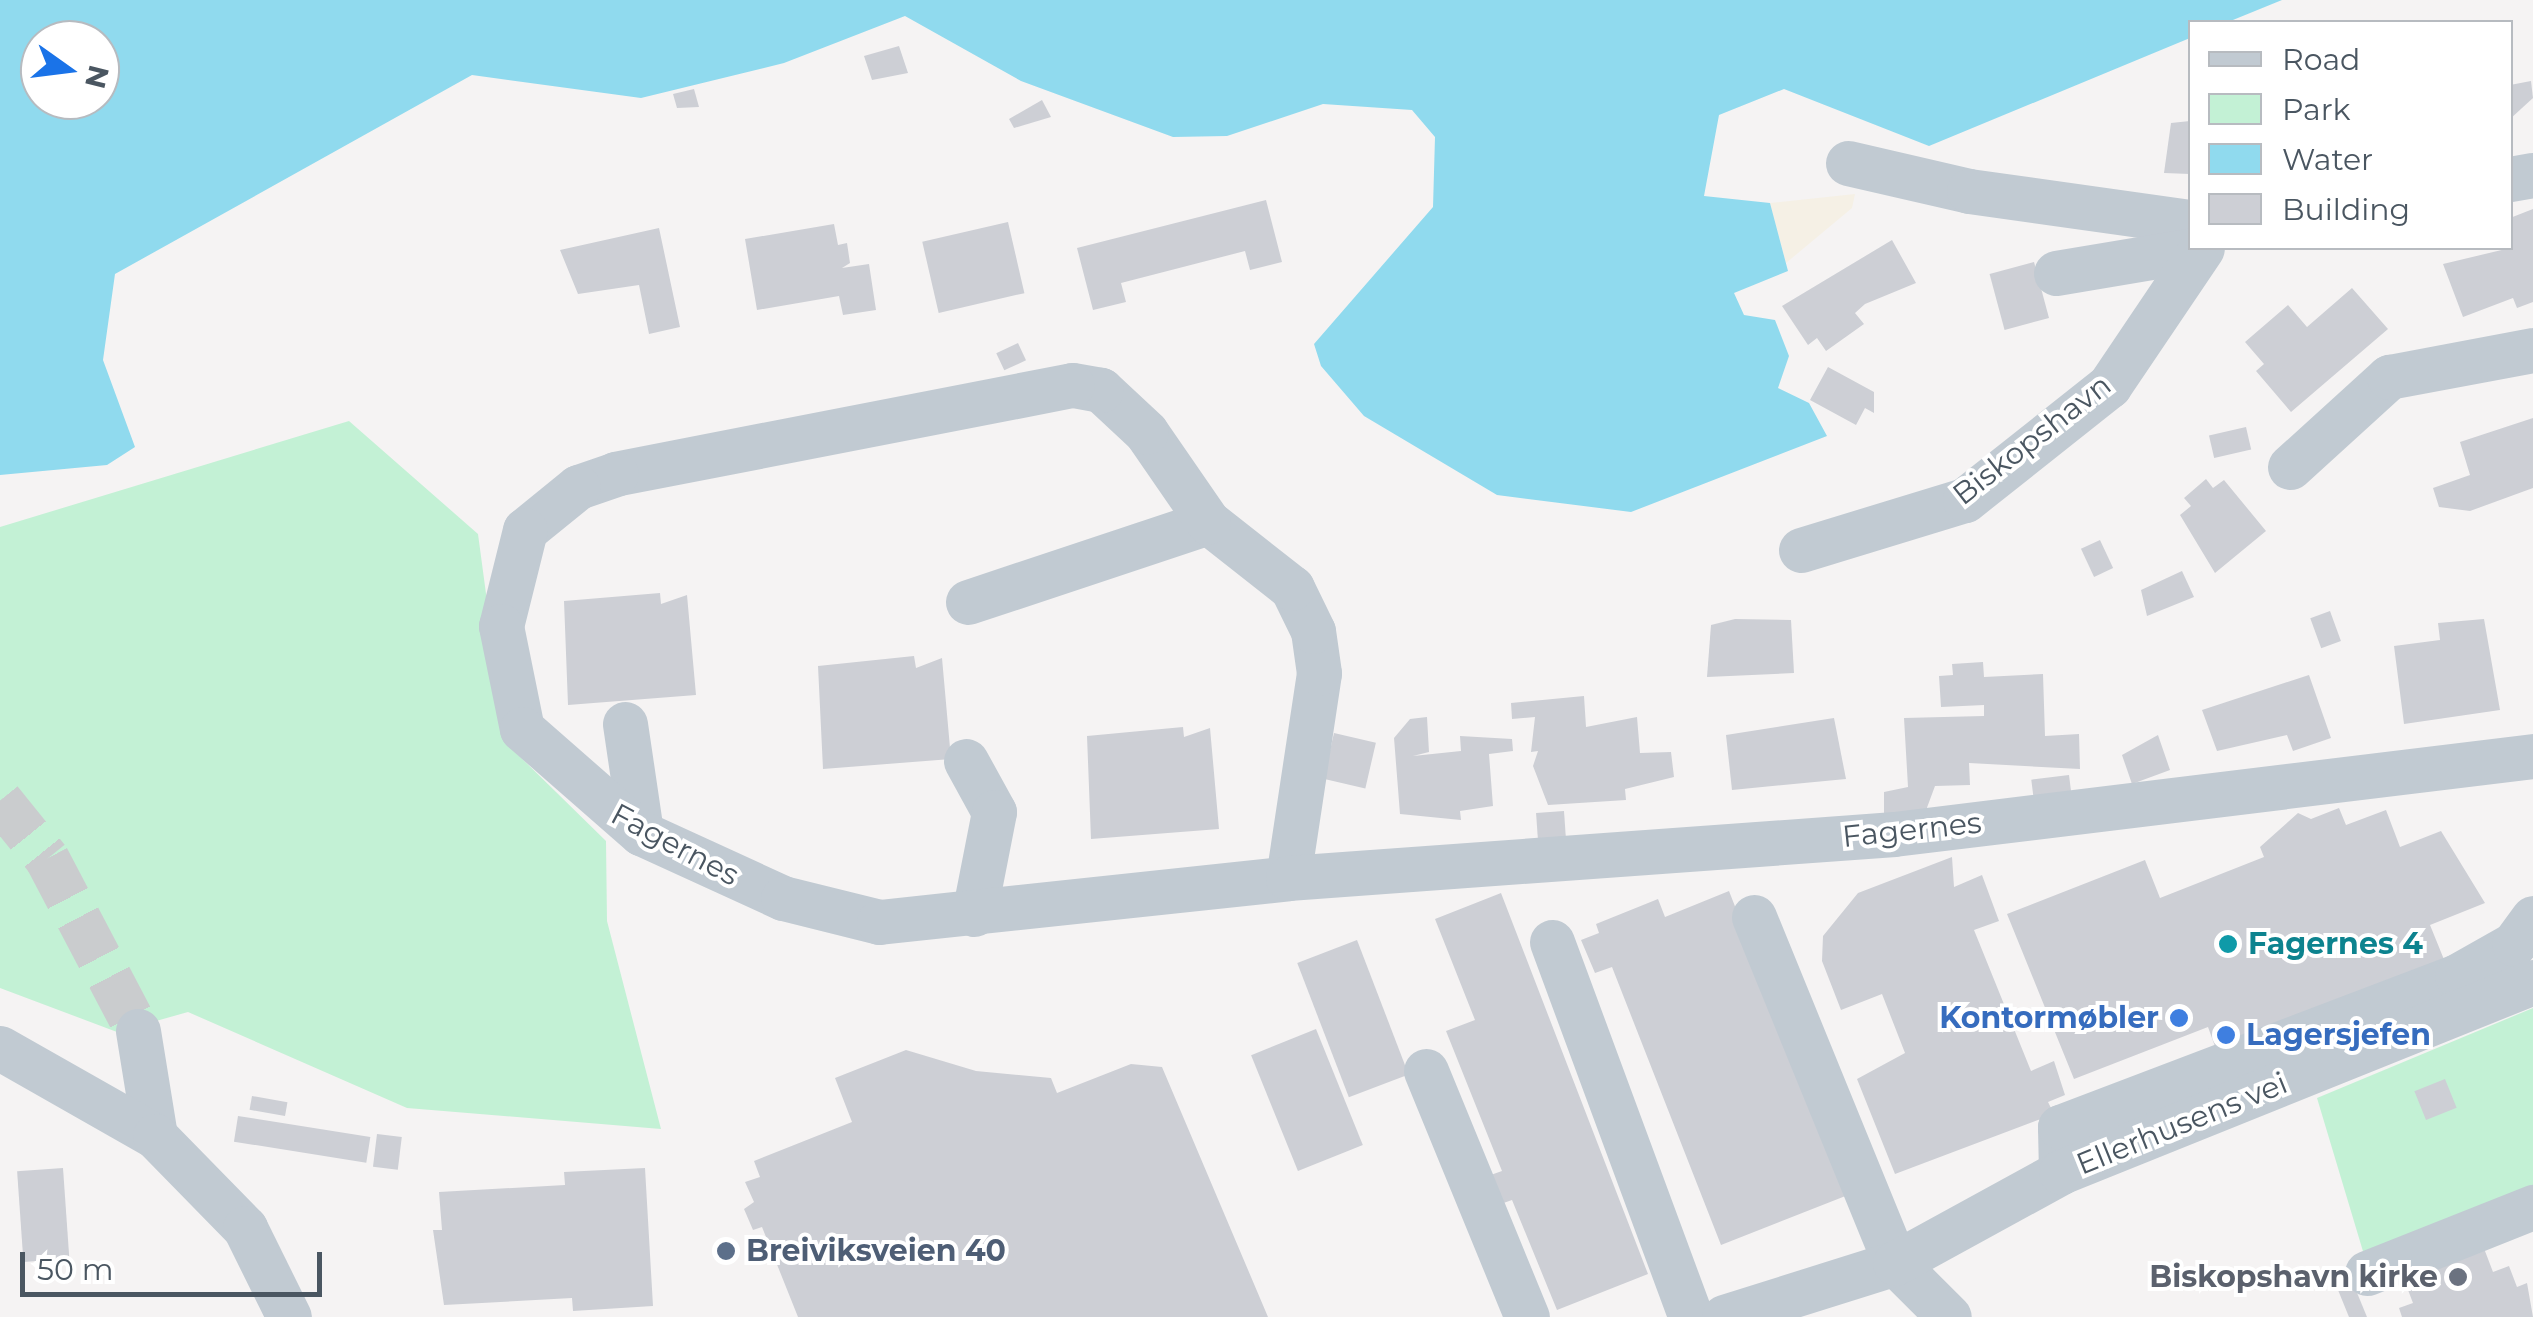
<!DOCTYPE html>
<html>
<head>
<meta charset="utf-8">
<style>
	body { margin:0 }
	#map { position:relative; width:2533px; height:1317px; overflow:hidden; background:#f5f3f3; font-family:Montserrat,sans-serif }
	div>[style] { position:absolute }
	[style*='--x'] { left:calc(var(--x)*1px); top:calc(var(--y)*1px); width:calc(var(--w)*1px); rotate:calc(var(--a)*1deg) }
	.green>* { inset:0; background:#c3f1d5 }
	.sand>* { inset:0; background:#f5f0e5 }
	.water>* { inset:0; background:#90daee }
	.building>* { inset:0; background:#cdcfd5; transform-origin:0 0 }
	.minor-tunnel>* { height:45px; margin-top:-22.5px; transform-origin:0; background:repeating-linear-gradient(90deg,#caccce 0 45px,transparent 0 67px) }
	.minor>* { height:45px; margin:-22.5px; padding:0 22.5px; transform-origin:22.5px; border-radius:22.5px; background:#c1cad2 }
	.dots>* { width:28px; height:28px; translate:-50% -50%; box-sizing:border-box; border:5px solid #fff; border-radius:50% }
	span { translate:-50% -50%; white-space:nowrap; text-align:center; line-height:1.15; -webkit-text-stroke:8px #fff; paint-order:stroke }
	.street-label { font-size:30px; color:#4a5661 }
	.culture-label { font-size:30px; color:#0d838f; font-weight:700 }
	.left { translate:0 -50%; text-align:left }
	.shop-label { font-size:30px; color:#366cbe; font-weight:700 }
	.right { translate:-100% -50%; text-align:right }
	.service-label { font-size:30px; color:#4e5e75; font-weight:700 }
	.worship-label { font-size:30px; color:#5b616d; font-weight:700 }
	.legend { position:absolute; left:2188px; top:20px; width:325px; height:230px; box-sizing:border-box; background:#fff; border:2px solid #b7bbc0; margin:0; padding:12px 18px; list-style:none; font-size:30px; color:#4a5661 }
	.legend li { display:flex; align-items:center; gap:20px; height:50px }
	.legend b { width:50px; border:2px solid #b7bbc0 }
	.north { position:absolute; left:20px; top:20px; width:100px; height:100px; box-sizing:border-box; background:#fff; border:2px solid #b7bbc0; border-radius:50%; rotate:104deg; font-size:28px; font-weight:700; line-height:40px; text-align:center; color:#4a5661 }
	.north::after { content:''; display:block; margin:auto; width:35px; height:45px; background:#1a73e8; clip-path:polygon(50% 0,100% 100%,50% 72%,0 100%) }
	.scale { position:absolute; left:20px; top:1252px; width:302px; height:45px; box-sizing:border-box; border:5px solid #4a5661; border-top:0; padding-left:12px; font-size:30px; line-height:35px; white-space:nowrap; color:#4a5661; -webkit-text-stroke:8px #fff; paint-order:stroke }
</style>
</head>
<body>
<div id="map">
	<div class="green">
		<i style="clip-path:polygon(349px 421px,478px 534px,506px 743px,606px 841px,607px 921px,661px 1129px,407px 1108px,188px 1012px,117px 1032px,0 988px,0 527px)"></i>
		<i style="clip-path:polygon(2533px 1008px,2533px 1189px,2365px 1258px,2317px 1098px)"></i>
	</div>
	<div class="sand">
		<i style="clip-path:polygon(1855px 194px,1852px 208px,1786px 263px,1770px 203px)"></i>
	</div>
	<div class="water">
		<i style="clip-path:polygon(evenodd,0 0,2282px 0,2228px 22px,2190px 22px,2190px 38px,1929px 146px,1784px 89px,1719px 115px,1704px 196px,1770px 203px,1788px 271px,1734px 293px,1744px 315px,1775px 320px,1789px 356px,1778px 388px,1809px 403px,1827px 436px,1631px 512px,1497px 495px,1364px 416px,1321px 366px,1314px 344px,1433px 207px,1435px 137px,1412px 110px,1323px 104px,1227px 136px,1173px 137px,1021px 81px,905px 16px,784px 63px,641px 98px,472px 75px,115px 274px,103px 360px,135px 447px,107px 465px,0 475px,0 0,40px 40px,100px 40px,100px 100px,40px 100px,40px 40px)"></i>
	</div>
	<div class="building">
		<i style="clip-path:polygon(899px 46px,908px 73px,872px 80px,864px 56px)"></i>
		<i style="clip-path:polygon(2531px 81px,2533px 98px,2510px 119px,2510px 85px)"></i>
		<i style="clip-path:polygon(694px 89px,699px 107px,677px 108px,673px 94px)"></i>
		<i style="clip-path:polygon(1042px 100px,1051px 117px,1014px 128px,1009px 119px)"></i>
		<i style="clip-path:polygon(2190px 121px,2190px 174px,2164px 173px,2171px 123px)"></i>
		<i style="clip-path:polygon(1266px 200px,1282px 262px,1250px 270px,1245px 251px,1121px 283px,1126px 302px,1093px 310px,1077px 248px)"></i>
		<i style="clip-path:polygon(2533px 209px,2533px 302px,2517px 308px,2513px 298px,2463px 317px,2443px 264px,2510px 248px,2510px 218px)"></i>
		<i style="left:1008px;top:222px;width:73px;height:88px;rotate:77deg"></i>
		<i style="clip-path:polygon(834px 224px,838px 245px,847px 243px,850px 263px,842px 268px,869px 264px,876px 310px,843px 315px,839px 296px,757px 310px,745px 239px)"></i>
		<i style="clip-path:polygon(659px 228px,680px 327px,649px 334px,639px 285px,578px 294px,560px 250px)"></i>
		<i style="clip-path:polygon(1892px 240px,1916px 283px,1865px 304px,1855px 313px,1864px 324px,1826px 351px,1817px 338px,1808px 345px,1782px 306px)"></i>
		<i style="left:2034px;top:262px;width:58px;height:46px;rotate:75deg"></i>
		<i style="clip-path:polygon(2352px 288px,2388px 329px,2291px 412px,2256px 371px,2264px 364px,2245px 342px,2288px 305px,2307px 327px)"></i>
		<i style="left:1018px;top:343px;width:19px;height:24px;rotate:65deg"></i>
		<i style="clip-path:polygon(1828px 367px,1874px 392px,1874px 413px,1865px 408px,1856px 425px,1810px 400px)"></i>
		<i style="clip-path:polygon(2533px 418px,2533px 488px,2470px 511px,2439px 507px,2433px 488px,2470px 475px,2460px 442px)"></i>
		<i style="left:2246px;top:427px;width:23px;height:38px;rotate:77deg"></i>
		<i style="clip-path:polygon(2206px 479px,2213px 488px,2224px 480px,2266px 531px,2215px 573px,2180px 515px,2191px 506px,2184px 498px)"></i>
		<i style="left:2100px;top:540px;width:31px;height:21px;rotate:65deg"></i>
		<i style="clip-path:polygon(2182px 571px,2194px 597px,2147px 616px,2141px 590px)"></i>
		<i style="clip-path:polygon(660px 593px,661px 604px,687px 595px,696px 695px,568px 705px,564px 601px)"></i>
		<i style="left:2330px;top:611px;width:32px;height:21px;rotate:70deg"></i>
		<i style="clip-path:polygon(1735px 619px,1791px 620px,1794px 673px,1707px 677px,1711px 625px)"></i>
		<i style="clip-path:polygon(2484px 619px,2500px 710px,2404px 724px,2394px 646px,2440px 640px,2438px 623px)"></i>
		<i style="clip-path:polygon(914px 656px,916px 668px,942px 658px,951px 759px,823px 769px,818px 666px)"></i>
		<i style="clip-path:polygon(1983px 662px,1984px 677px,2043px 674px,2045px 736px,2079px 734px,2080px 769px,1969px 763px,1970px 785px,1935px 786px,1925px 813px,1884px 816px,1884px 792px,1908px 787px,1904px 718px,1984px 716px,1984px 705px,1941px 707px,1939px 676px,1953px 675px,1952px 664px)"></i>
		<i style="clip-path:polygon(2309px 675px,2331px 738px,2293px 751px,2287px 735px,2217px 751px,2202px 710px)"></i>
		<i style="clip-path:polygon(1584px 696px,1586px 727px,1637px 717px,1640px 753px,1671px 752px,1674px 777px,1625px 789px,1626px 800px,1548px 805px,1533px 766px,1538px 751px,1531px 752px,1535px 717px,1512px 719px,1511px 703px)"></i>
		<i style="clip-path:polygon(1427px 717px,1429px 752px,1413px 756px,1461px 751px,1460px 736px,1512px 739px,1513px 751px,1489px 754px,1493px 806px,1460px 811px,1461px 820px,1400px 814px,1394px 738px,1410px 719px)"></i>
		<i style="clip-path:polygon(1834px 718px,1846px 779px,1732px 790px,1726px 735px)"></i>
		<i style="clip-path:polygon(1183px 727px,1184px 737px,1210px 728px,1219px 829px,1091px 839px,1087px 736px)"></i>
		<i style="left:1334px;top:733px;width:43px;height:47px;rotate:13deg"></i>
		<i style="clip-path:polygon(2158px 735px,2170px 770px,2132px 784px,2122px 755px)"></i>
		<i style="left:2069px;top:775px;width:23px;height:38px;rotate:83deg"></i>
		<i style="clip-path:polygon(2339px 808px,2346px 825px,2386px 810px,2400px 847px,2441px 831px,2485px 903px,2430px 925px,2445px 962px,2217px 1052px,2208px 1027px,2074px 1079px,2007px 914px,2145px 860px,2160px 898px,2264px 857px,2260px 847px,2298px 813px,2311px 819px)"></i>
		<i style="left:1564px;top:811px;width:27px;height:28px;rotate:86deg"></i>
		<i style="clip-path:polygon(1952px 857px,1954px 887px,1982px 875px,1999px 921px,1974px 930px,2031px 1071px,2054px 1061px,2065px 1095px,2048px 1102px,2054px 1114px,1895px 1174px,1857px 1079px,1905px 1053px,1882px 994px,1841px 1010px,1822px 961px,1823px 936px,1858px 893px)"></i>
		<i style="clip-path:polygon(1729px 891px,1848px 1195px,1721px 1245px,1612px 967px,1595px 973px,1581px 940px,1599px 933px,1596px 924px,1658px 899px,1665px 917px)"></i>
		<i style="clip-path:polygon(1501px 893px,1648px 1274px,1557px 1310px,1512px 1200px,1495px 1206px,1485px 1177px,1502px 1171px,1446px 1031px,1475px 1020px,1435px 919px)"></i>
		<i style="left:1357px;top:940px;width:144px;height:64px;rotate:69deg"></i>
		<i style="left:1316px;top:1029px;width:125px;height:70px;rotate:68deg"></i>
		<i style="clip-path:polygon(906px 1050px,976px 1071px,1051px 1078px,1057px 1093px,1131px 1064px,1162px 1067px,1268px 1317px,798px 1317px,762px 1227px,753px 1230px,744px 1209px,754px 1202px,745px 1182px,760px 1177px,754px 1161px,852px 1122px,835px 1078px)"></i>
		<i style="left:2445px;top:1079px;width:31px;height:33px;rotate:68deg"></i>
		<i style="left:252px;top:1096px;width:36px;height:14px;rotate:10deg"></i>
		<i style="left:238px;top:1116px;width:134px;height:26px;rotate:9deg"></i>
		<i style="left:377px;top:1134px;width:25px;height:33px;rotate:7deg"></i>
		<i style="left:63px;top:1168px;width:91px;height:46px;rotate:86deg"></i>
		<i style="clip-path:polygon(645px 1168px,653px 1306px,573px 1311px,572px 1298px,444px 1305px,433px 1230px,442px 1230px,439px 1192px,565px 1185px,564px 1172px)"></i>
		<i style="clip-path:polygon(2480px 1238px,2493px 1272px,2509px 1266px,2517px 1287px,2527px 1283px,2533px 1317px,2402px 1317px,2399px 1308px,2413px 1303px,2400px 1269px)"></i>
		<i style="clip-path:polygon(2353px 1283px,2367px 1317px,2349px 1317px,2338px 1290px)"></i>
	</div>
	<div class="minor-tunnel">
		<i style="--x:0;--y:800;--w:75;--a:51"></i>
		<i style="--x:47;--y:858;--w:195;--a:62.3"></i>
	</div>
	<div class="minor">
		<i style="--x:1848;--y:163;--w:124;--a:13"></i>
		<i style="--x:1969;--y:191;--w:223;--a:8"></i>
		<i style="--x:2510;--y:179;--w:23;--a:-10"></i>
		<i style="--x:2056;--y:273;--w:146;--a:-9.5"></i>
		<i style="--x:2290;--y:467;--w:134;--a:-42.3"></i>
		<i style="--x:2389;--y:377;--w:147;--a:-10.6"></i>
		<i style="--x:1801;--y:550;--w:171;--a:-17"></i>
		<i style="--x:1965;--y:500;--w:184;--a:-38.4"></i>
		<i style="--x:2109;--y:386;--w:166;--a:-56"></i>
		<i style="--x:968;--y:602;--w:253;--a:-18.4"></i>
		<i style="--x:625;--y:724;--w:110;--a:81.6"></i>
		<i style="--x:966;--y:761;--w:58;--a:61.2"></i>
		<i style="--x:994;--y:812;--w:104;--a:101.1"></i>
		<i style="--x:1288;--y:878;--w:207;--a:-81.4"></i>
		<i style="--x:1319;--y:673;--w:42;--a:-98.1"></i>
		<i style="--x:1313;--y:631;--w:48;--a:-116"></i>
		<i style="--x:1292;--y:588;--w:107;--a:-141.8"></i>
		<i style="--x:1208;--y:522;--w:109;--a:-124.6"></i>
		<i style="--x:1146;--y:432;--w:62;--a:-137"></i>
		<i style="--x:1101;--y:390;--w:29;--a:-170"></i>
		<i style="--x:1072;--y:385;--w:465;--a:169"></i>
		<i style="--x:616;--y:474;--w:40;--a:161.1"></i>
		<i style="--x:578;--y:487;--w:68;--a:140.9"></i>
		<i style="--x:525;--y:530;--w:99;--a:104"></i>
		<i style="--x:501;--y:626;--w:105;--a:78.5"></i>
		<i style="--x:522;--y:729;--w:158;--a:41.2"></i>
		<i style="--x:641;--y:833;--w:156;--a:24.6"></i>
		<i style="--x:783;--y:898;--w:99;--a:14"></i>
		<i style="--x:879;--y:922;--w:411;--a:-6.1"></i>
		<i style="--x:1288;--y:878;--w:608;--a:-4.15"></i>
		<i style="--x:1894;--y:834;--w:644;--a:-6.96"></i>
		<i style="--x:1754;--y:917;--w:374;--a:67.8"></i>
		<i style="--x:1895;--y:1263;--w:76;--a:45"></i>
		<i style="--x:1552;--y:942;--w:400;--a:69.7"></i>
		<i style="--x:138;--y:1031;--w:106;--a:80.8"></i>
		<i style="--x:0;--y:1048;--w:178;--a:29.6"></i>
		<i style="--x:155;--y:1136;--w:129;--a:45.6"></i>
		<i style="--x:245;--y:1228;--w:99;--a:63.7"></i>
		<i style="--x:1426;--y:1071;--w:266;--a:67.7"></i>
		<i style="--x:2061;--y:1172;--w:45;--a:-91.3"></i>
		<i style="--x:2060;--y:1127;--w:425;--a:-20.8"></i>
		<i style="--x:2457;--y:976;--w:65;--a:-29.3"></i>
		<i style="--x:2514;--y:944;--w:32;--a:-54"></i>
		<i style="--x:2367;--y:1273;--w:179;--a:-21.7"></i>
		<i style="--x:1724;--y:1317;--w:179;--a:-17.5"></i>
		<i style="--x:1895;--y:1263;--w:189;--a:-28.7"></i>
		<i style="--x:2061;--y:1172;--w:509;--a:-21.93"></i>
	</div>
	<div class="dots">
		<i style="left:2228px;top:944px;background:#0f9aa8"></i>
		<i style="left:2179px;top:1018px;background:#3f7fe0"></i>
		<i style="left:2226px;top:1035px;background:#3f7fe0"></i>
		<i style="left:726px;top:1251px;background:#5c6f8a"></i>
		<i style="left:2458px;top:1277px;background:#6b7280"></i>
	</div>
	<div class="street-label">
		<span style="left:2032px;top:440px;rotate:-38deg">Biskopshavn</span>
		<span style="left:1912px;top:830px;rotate:-6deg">Fagernes</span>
		<span style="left:675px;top:845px;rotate:28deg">Fagernes</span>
		<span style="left:2182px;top:1124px;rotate:-22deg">Ellerhusens vei</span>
	</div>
	<div class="culture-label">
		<span class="left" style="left:2248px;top:944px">Fagernes 4</span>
	</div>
	<div class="shop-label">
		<span class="right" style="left:2159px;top:1018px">Kontormøbler</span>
		<span class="left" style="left:2246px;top:1035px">Lagersjefen</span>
	</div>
	<div class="service-label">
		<span class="left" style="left:746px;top:1251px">Breiviksveien 40</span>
	</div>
	<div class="worship-label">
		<span class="right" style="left:2438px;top:1277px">Biskopshavn kirke</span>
	</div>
	<ul class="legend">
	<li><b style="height:12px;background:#c1cad2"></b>Road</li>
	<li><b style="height:28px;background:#c3f1d5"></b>Park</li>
	<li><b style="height:28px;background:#90daee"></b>Water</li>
	<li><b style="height:28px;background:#cdcfd5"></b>Building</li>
	</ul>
	<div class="north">N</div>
	<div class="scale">50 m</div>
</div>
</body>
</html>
